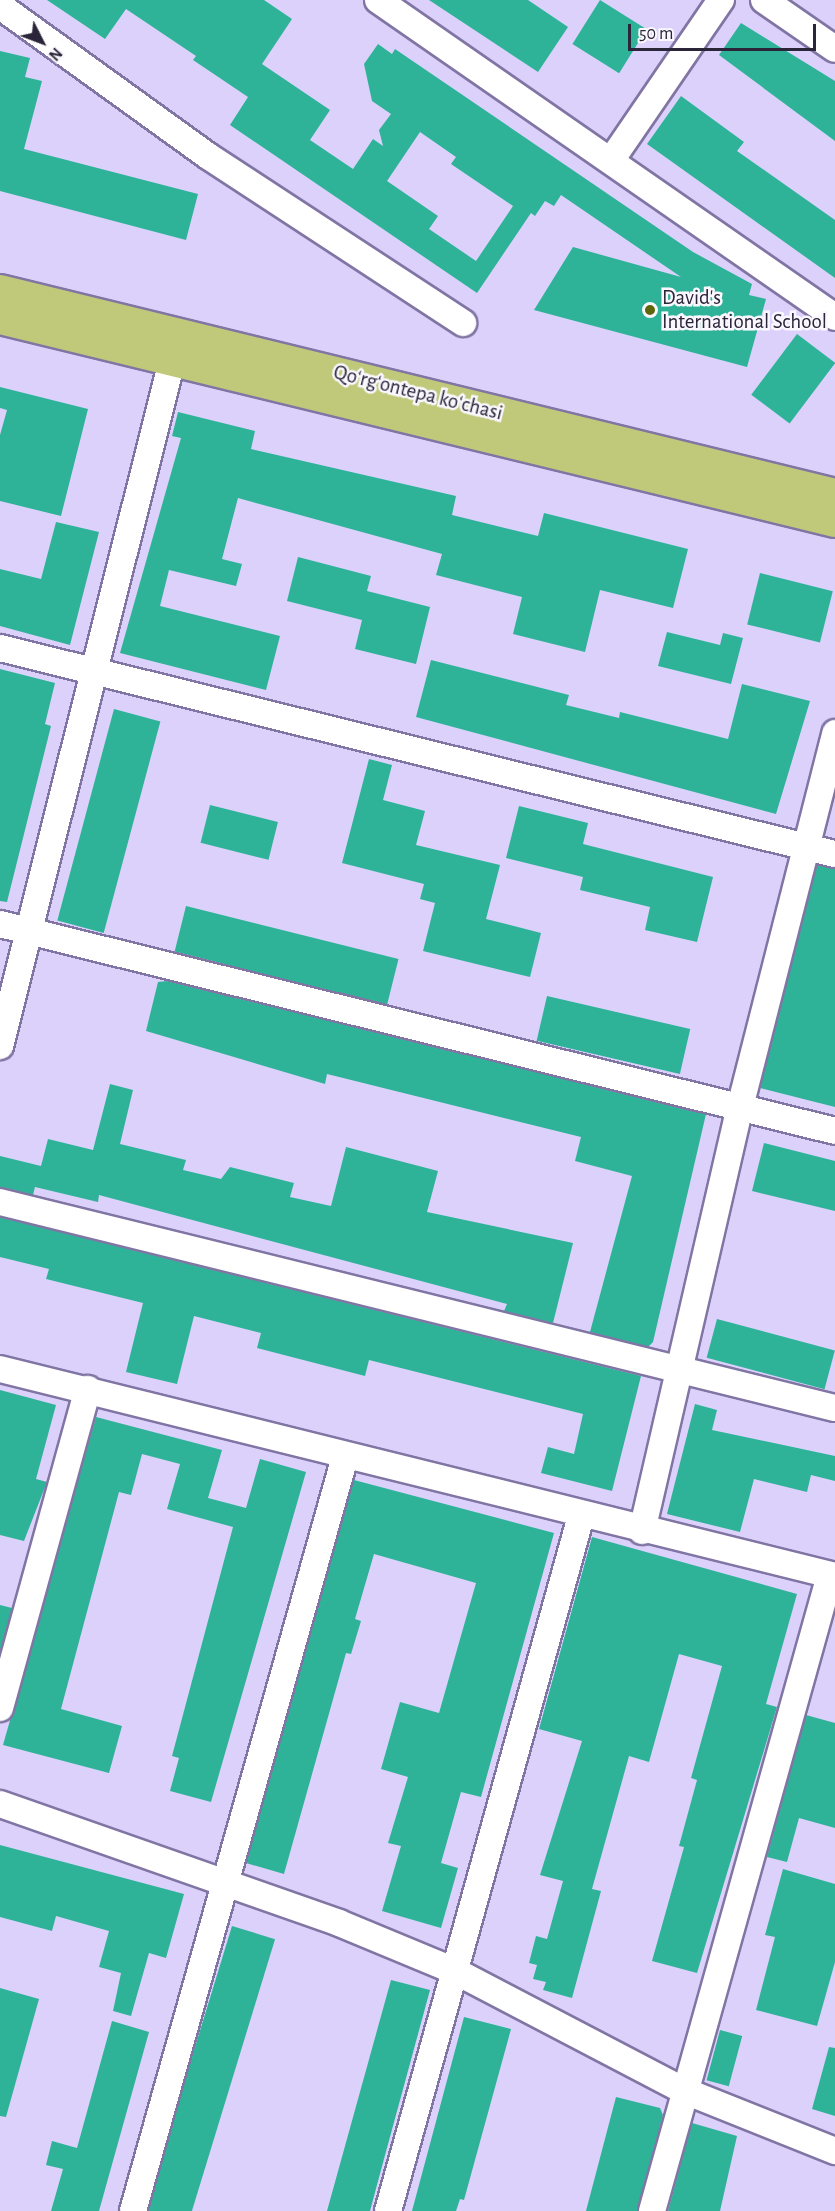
<!DOCTYPE html>
<html>
<head>
<meta charset="utf-8">
<style>
	body { margin:0 }
	#map { position:relative; width:835px; height:2211px; overflow:hidden; background:#dbd1fb; font-family:"Alegreya Sans",sans-serif }
	div>[style] { position:absolute }
	[style*='--x'] { left:calc(var(--x)*1px); top:calc(var(--y)*1px); width:calc(var(--w)*1px); rotate:calc(var(--a)*1deg) }
	.building>* { inset:0; background:#2eb399; transform-origin:0 0 }
	.roads { filter:drop-shadow(2px 0 #8175a4) drop-shadow(-2px 0 #8175a4) drop-shadow(0 2px #8175a4) drop-shadow(0 -2px #8175a4) }
	.minor>* { height:26px; margin:-13px; padding:0 13px; transform-origin:13px; border-radius:13px; background:#fff }
	.major>* { height:32px; margin:-16px; padding:0 16px; transform-origin:16px; border-radius:16px; background:#c0c97a }
	.dots>* { width:16px; height:16px; translate:-50% -50%; box-sizing:border-box; border:3px solid #faf8fe; border-radius:50% }
	span { translate:-50% -50%; white-space:nowrap; text-align:center; line-height:1.15; -webkit-text-stroke:5px #faf8fe; paint-order:stroke }
	.poi-label { font-size:21px; color:#2a2539 }
	.left { translate:0 -50%; text-align:left }
	.street-label { font-size:21px; color:#2a2539 }
	.north { position:absolute; left:12px; top:12px; width:60px; height:60px; -webkit-text-stroke:4px #faf8fe; paint-order:stroke; rotate:132deg; font-size:16px; font-weight:700; line-height:24px; text-align:center; color:#2a2539 }
	.north::after { content:''; display:block; margin:auto; width:21px; height:27px; background:#2a2539; clip-path:polygon(50% 0,100% 100%,50% 72%,0 100%) }
	.scale { position:absolute; left:628px; top:24px; width:188px; height:27px; box-sizing:border-box; border:3px solid #2a2539; border-top:0; padding-left:8px; font-size:18px; line-height:21px; white-space:nowrap; color:#2a2539; -webkit-text-stroke:4px #faf8fe; paint-order:stroke }
</style>
</head>
<body>
<div id="map">
	<div class="building">
		<i style="clip-path:polygon(evenodd,47px 0,264px 0,292px 19px,262px 64px,330px 110px,310px 140px,353px 169px,373px 139px,383px 146px,379px 130px,391px 114px,372px 101px,364px 64px,378px 44px,392px 54px,395px 49px,693px 252px,752px 284px,749px 295px,766px 299px,747px 367px,534px 310px,573px 247px,681px 277px,561px 195px,554px 206px,545px 201px,535px 216px,531px 213px,477px 293px,230px 125px,248px 97px,193px 60px,196px 56px,126px 9px,105px 39px,47px 0,420px 132px,456px 157px,451px 164px,513px 206px,476px 261px,429px 229px,438px 216px,387px 181px,420px 132px)"></i>
		<i style="clip-path:polygon(429px 0,528px 0,568px 27px,538px 72px)"></i>
		<i style="left:600px;top:0;width:55px;height:52px;rotate:32deg"></i>
		<i style="clip-path:polygon(741px 23px,835px 81px,835px 141px,719px 55px)"></i>
		<i style="clip-path:polygon(0 51px,30px 58px,25px 77px,42px 81px,24px 149px,198px 194px,186px 240px,0 191px)"></i>
		<i style="clip-path:polygon(681px 96px,744px 142px,737px 151px,835px 220px,835px 278px,647px 144px)"></i>
		<i style="left:797px;top:334px;width:48px;height:76px;rotate:37deg"></i>
		<i style="clip-path:polygon(0 387px,88px 409px,61px 516px,0 501px,0 435px,7px 410px,0 408px)"></i>
		<i style="clip-path:polygon(178px 412px,255px 431px,251px 449px,456px 496px,452px 515px,538px 536px,544px 513px,688px 549px,673px 608px,600px 590px,585px 652px,513px 634px,522px 597px,436px 575px,442px 554px,238px 498px,222px 559px,242px 564px,236px 586px,169px 570px,160px 606px,280px 636px,266px 690px,120px 653px,181px 438px,172px 436px)"></i>
		<i style="clip-path:polygon(56px 522px,99px 532px,70px 645px,0 626px,0 569px,41px 579px)"></i>
		<i style="clip-path:polygon(298px 557px,371px 576px,367px 591px,430px 607px,416px 664px,355px 649px,362px 620px,287px 601px)"></i>
		<i style="left:760px;top:573px;width:75px;height:53px;rotate:14deg"></i>
		<i style="clip-path:polygon(667px 632px,720px 645px,723px 633px,743px 638px,731px 684px,658px 666px)"></i>
		<i style="clip-path:polygon(431px 660px,569px 695px,566px 705px,619px 718px,620px 712px,728px 739px,742px 684px,810px 701px,776px 814px,416px 717px)"></i>
		<i style="clip-path:polygon(0 669px,55px 683px,45px 724px,51px 726px,7px 902px,0 901px)"></i>
		<i style="left:114px;top:709px;width:48px;height:219px;rotate:15deg"></i>
		<i style="clip-path:polygon(369px 759px,392px 765px,383px 800px,425px 811px,416px 845px,500px 865px,486px 919px,541px 933px,530px 977px,423px 951px,435px 903px,420px 899px,424px 884px,342px 863px)"></i>
		<i style="left:210px;top:805px;width:70px;height:39px;rotate:14deg"></i>
		<i style="clip-path:polygon(519px 806px,588px 823px,583px 844px,713px 877px,697px 942px,645px 930px,650px 907px,580px 890px,583px 877px,506px 858px)"></i>
		<i style="clip-path:polygon(817px 865px,835px 869px,835px 1107px,760px 1088px)"></i>
		<i style="left:186px;top:906px;width:219px;height:47px;rotate:14deg"></i>
		<i style="clip-path:polygon(167px 981px,706px 1114px,653px 1342px,648px 1347px,590px 1332px,632px 1176px,575px 1161px,581px 1137px,327px 1074px,325px 1084px,146px 1031px,158px 982px)"></i>
		<i style="left:547px;top:996px;width:147px;height:46px;rotate:13deg"></i>
		<i style="clip-path:polygon(110px 1084px,133px 1090px,120px 1144px,186px 1160px,183px 1170px,221px 1179px,230px 1167px,294px 1183px,290px 1197px,331px 1206px,346px 1147px,438px 1171px,427px 1212px,573px 1243px,553px 1323px,504px 1311px,507px 1304px,99px 1195px,98px 1202px,35px 1187px,33px 1195px,0 1187px,0 1156px,41px 1166px,48px 1139px,93px 1150px)"></i>
		<i style="clip-path:polygon(764px 1143px,835px 1161px,835px 1211px,752px 1191px)"></i>
		<i style="clip-path:polygon(0 1217px,641px 1376px,612px 1491px,541px 1473px,548px 1447px,574px 1454px,583px 1414px,369px 1360px,365px 1376px,257px 1348px,261px 1333px,194px 1316px,177px 1384px,126px 1372px,143px 1303px,46px 1279px,49px 1269px,0 1257px)"></i>
		<i style="left:717px;top:1319px;width:122px;height:40px;rotate:15deg"></i>
		<i style="clip-path:polygon(0 1390px,56px 1405px,36px 1479px,47px 1482px,24px 1541px,0 1535px)"></i>
		<i style="clip-path:polygon(695px 1404px,717px 1410px,712px 1430px,835px 1456px,835px 1481px,811px 1475px,807px 1492px,754px 1479px,740px 1532px,667px 1514px)"></i>
		<i style="clip-path:polygon(96px 1417px,222px 1450px,208px 1498px,246px 1508px,260px 1459px,306px 1472px,211px 1802px,170px 1791px,179px 1758px,172px 1756px,233px 1527px,167px 1509px,180px 1464px,142px 1454px,131px 1495px,119px 1492px,61px 1709px,122px 1726px,109px 1773px,3px 1745px)"></i>
		<i style="clip-path:polygon(354px 1480px,554px 1533px,481px 1797px,461px 1792px,441px 1863px,458px 1868px,441px 1928px,382px 1911px,401px 1846px,388px 1843px,408px 1777px,381px 1769px,400px 1702px,439px 1713px,476px 1583px,374px 1554px,355px 1619px,361px 1621px,351px 1654px,346px 1653px,284px 1874px,246px 1863px)"></i>
		<i style="clip-path:polygon(592px 1537px,797px 1594px,766px 1704px,777px 1707px,697px 1973px,652px 1961px,684px 1847px,679px 1846px,697px 1780px,691px 1778px,722px 1666px,679px 1654px,649px 1762px,629px 1756px,592px 1889px,601px 1891px,572px 1998px,543px 1990px,546px 1982px,533px 1979px,537px 1965px,529px 1963px,536px 1936px,547px 1939px,563px 1881px,540px 1875px,582px 1741px,539px 1729px)"></i>
		<i style="clip-path:polygon(0 1605px,12px 1608px,0 1652px)"></i>
		<i style="clip-path:polygon(806px 1715px,835px 1723px,835px 1828px,799px 1818px,787px 1862px,767px 1857px)"></i>
		<i style="clip-path:polygon(0 1845px,184px 1894px,166px 1958px,149px 1953px,131px 2016px,113px 2011px,121px 1973px,99px 1967px,109px 1931px,56px 1916px,52px 1931px,0 1917px)"></i>
		<i style="clip-path:polygon(783px 1869px,835px 1884px,835px 1962px,817px 2026px,756px 2010px,775px 1937px,765px 1935px)"></i>
		<i style="left:232px;top:1926px;width:45px;height:297px;rotate:17deg"></i>
		<i style="clip-path:polygon(391px 1980px,430px 1990px,381px 2170px,370px 2211px,327px 2211px)"></i>
		<i style="clip-path:polygon(0 1988px,39px 1999px,6px 2117px,0 2116px)"></i>
		<i style="clip-path:polygon(464px 2017px,511px 2029px,464px 2200px,460px 2199px,456px 2211px,412px 2211px)"></i>
		<i style="clip-path:polygon(112px 2021px,149px 2032px,99px 2211px,51px 2211px,63px 2169px,46px 2165px,52px 2141px,77px 2148px)"></i>
		<i style="left:720px;top:2030px;width:23px;height:52px;rotate:15deg"></i>
		<i style="clip-path:polygon(829px 2047px,835px 2048px,835px 2116px,812px 2109px)"></i>
		<i style="clip-path:polygon(616px 2097px,660px 2108px,663px 2115px,637px 2211px,586px 2211px)"></i>
		<i style="clip-path:polygon(692px 2123px,737px 2136px,720px 2211px,668px 2211px)"></i>
	</div>
	<div class="roads">
		<div class="minor">
			<i style="--x:378;--y:0;--w:556;--a:34.75"></i>
			<i style="--x:764;--y:0;--w:86;--a:34.6"></i>
			<i style="--x:0;--y:6;--w:256;--a:35.8"></i>
			<i style="--x:208;--y:156;--w:305;--a:33.2"></i>
			<i style="--x:612;--y:159;--w:193;--a:-55.6"></i>
			<i style="--x:0;--y:648;--w:860;--a:13.86"></i>
			<i style="--x:0;--y:924;--w:860;--a:13.92"></i>
			<i style="--x:0;--y:1046;--w:727;--a:-75.91"></i>
			<i style="--x:0;--y:1202;--w:860;--a:13.86"></i>
			<i style="--x:0;--y:1369;--w:860;--a:13.92"></i>
			<i style="--x:642;--y:1531;--w:435;--a:-77"></i>
			<i style="--x:740;--y:1107;--w:386;--a:-75.7"></i>
			<i style="--x:0;--y:1708;--w:331;--a:-74.6"></i>
			<i style="--x:0;--y:1804;--w:359;--a:19.3"></i>
			<i style="--x:339;--y:1923;--w:126;--a:22.5"></i>
			<i style="--x:455;--y:1971;--w:259;--a:27.6"></i>
			<i style="--x:685;--y:2091;--w:162;--a:21.8"></i>
			<i style="--x:133;--y:2211;--w:783;--a:-74.3"></i>
			<i style="--x:388;--y:2211;--w:721;--a:-74.48"></i>
			<i style="--x:652;--y:2211;--w:660;--a:-74.36"></i>
		</div>
		<div class="major">
			<i style="--x:0;--y:291;--w:860;--a:13.73"></i>
			<i style="--x:0;--y:318;--w:859;--a:13.66"></i>
		</div>
	</div>
	<div class="dots">
		<i style="left:650px;top:310px;background:#5d6709"></i>
	</div>
	<div class="poi-label">
		<span class="left" style="left:662px;top:310px">David's<br>International School</span>
	</div>
	<div class="street-label">
		<span style="left:418px;top:393px;rotate:14deg">Qoʻrgʻontepa koʻchasi</span>
	</div>
	<div class="north">N</div>
	<div class="scale">50 m</div>
</div>
</body>
</html>
